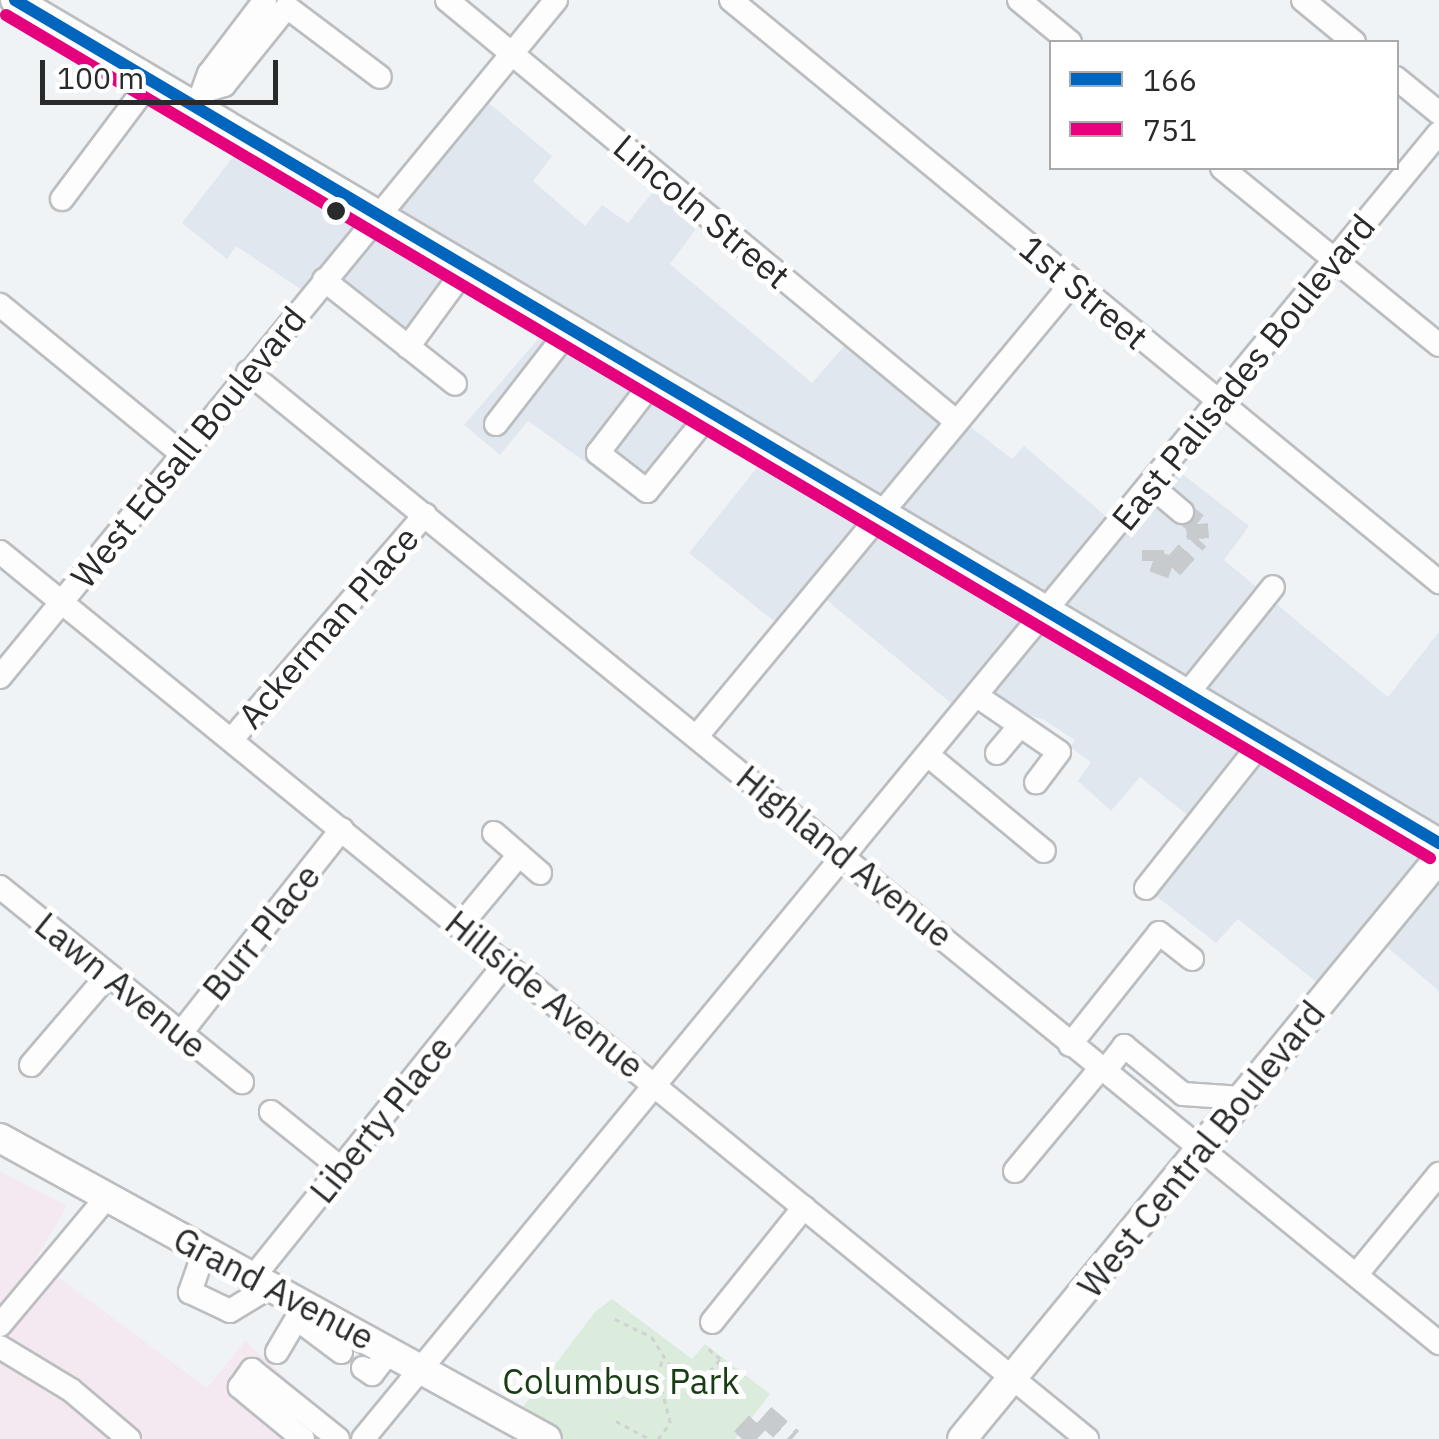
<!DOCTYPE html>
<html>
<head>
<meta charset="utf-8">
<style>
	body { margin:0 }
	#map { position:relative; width:1439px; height:1439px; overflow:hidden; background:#f0f3f6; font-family:"IBM Plex Sans",sans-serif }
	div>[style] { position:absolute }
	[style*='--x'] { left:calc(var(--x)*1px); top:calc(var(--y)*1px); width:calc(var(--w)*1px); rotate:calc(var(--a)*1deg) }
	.built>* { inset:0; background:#e0e7ef }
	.industrial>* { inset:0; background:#f4e9f0 }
	.green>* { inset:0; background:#dbebdc }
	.minor-tunnel>* { height:22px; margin-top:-11px; transform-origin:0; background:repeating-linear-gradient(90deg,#c8cbce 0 22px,transparent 0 33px) }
	.path>* { height:2.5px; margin-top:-1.25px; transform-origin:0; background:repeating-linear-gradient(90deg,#cfd1d2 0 5px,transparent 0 10px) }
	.roads { filter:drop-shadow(2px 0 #bbbdbf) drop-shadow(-2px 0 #bbbdbf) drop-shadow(0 2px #bbbdbf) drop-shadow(0 -2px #bbbdbf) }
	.minor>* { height:22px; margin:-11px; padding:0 11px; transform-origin:11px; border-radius:11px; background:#fdfdfe }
	.major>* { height:28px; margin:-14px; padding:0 14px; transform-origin:14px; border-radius:14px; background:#fdfdfe }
	.bus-1>* { height:12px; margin:-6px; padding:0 6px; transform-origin:6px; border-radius:6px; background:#0065bd }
	.bus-2>* { height:12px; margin:-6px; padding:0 6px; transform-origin:6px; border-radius:6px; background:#e5007d }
	.dots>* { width:28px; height:28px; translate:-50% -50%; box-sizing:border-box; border:5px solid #fff; border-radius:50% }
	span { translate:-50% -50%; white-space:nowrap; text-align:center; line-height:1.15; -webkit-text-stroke:10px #fff; paint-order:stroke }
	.street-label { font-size:35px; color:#282a2c }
	.park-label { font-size:35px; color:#183d14 }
	.legend { position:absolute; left:1049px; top:40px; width:350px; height:130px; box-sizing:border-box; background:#fff; border:2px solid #a9aaab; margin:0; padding:12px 18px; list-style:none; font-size:30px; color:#282a2c }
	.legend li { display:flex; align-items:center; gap:20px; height:50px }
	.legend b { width:50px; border:2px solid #a9aaab }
	.scale { position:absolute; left:40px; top:60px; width:238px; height:45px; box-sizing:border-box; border:5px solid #282a2c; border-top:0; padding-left:12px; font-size:30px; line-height:35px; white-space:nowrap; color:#282a2c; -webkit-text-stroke:8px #fff; paint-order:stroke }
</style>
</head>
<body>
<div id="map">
	<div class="built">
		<i style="clip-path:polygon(478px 94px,552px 156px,533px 181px,585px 226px,602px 205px,628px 223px,663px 179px,707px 214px,670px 264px,812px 383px,853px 336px,1012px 459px,1024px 446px,1116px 525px,1168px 463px,1249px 526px,1224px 560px,1388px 697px,1439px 632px,1439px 991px,1375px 937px,1329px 992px,1238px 919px,1216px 943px,1146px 888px,1197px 823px,1140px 777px,1111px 811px,1078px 781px,1091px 762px,1070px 747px,1075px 740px,1044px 720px,977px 697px,963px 713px,817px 592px,785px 630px,689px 553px,771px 450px,712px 414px,643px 503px,528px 421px,500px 455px,464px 425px,553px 322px,465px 269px,408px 347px,324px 280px,311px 296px,236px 246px,227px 259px,182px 223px,247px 139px,376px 216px)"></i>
	</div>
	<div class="industrial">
		<i style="clip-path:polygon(0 1171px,67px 1206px,35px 1260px,207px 1388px,245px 1341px,354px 1439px,0 1439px)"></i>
	</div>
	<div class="green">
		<i style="clip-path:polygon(612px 1299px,692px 1359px,705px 1344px,770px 1394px,735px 1439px,547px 1439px,513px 1420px,595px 1312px)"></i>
	</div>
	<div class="minor-tunnel">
		<i style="--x:1153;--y:550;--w:11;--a:90"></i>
		<i style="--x:1153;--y:561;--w:20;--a:20"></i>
		<i style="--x:1172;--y:568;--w:39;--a:-48"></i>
		<i style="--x:1198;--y:539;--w:15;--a:-94"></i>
		<i style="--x:1197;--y:524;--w:19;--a:-141"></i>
		<i style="--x:742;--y:1439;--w:33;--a:-47"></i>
		<i style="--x:764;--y:1415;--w:37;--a:41"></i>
	</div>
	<div class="path">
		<i style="--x:615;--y:1319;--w:41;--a:25.9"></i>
		<i style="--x:652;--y:1337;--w:31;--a:58"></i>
		<i style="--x:668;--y:1363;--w:36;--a:39"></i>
		<i style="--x:696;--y:1386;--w:36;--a:-48"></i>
		<i style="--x:720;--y:1359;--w:16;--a:-140"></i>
		<i style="--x:616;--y:1421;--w:38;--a:28"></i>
		<i style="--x:658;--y:1439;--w:20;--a:-53"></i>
		<i style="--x:670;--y:1423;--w:49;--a:-104.3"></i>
		<i style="--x:658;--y:1376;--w:17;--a:-77"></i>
	</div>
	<div class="roads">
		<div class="minor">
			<i style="--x:447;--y:0;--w:662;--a:39.61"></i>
			<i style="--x:731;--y:0;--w:917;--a:39.42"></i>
			<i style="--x:1019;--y:0;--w:66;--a:39.5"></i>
			<i style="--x:1303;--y:0;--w:66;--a:39.5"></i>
			<i style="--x:1396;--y:78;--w:55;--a:39.1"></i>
			<i style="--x:208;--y:90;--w:17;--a:-17"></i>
			<i style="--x:224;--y:85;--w:100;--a:-51.1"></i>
			<i style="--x:287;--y:7;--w:116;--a:37"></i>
			<i style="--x:199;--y:101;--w:29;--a:-70"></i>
			<i style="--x:209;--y:74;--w:93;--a:-52.9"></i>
			<i style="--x:1222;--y:168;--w:280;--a:39.2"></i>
			<i style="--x:62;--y:199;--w:146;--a:-53.1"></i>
			<i style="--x:324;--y:280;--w:167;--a:38.4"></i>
			<i style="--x:0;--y:305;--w:235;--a:39.3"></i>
			<i style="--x:408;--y:347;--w:97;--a:-53.8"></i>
			<i style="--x:248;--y:372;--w:1537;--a:39.19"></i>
			<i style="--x:654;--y:380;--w:92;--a:127.5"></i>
			<i style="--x:598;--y:453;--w:62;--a:37.8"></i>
			<i style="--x:647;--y:491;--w:100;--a:-51.1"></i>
			<i style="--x:496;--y:424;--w:119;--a:-52.2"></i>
			<i style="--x:1150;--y:485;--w:42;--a:40.2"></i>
			<i style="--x:0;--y:552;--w:1403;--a:39.21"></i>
			<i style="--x:0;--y:677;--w:876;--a:-50.6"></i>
			<i style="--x:1187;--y:694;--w:137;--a:-51.2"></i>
			<i style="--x:977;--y:696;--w:99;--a:34.3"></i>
			<i style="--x:1059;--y:752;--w:38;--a:127"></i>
			<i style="--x:697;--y:736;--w:589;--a:-50.37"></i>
			<i style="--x:232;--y:739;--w:296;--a:-49.3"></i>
			<i style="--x:997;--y:753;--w:33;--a:-50"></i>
			<i style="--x:929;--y:756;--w:149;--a:39.6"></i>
			<i style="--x:494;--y:833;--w:61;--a:41"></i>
			<i style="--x:0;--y:887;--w:311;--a:38.9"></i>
			<i style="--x:1146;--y:888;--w:190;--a:-51.6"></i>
			<i style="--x:461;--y:925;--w:91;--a:-50.4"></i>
			<i style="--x:180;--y:1034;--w:261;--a:-51.7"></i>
			<i style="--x:1070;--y:1045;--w:143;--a:-51.5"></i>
			<i style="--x:1159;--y:933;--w:42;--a:38.2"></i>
			<i style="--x:31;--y:1065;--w:117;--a:-49.5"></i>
			<i style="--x:1104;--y:1072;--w:33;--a:-52"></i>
			<i style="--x:1124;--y:1046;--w:76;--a:39.1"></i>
			<i style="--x:1183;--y:1094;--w:59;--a:3.9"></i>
			<i style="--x:271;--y:1112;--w:91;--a:38.8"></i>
			<i style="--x:1015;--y:1171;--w:133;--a:-50.2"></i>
			<i style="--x:205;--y:1249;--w:46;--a:109.2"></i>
			<i style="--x:190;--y:1292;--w:44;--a:25.4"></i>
			<i style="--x:230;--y:1311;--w:50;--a:-31.2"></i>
			<i style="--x:255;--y:1275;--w:402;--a:-51.2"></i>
			<i style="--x:1356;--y:1275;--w:131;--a:-50.6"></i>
			<i style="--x:297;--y:1319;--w:55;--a:36.9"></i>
			<i style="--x:712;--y:1322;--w:147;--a:-51.3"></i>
			<i style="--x:0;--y:1325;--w:167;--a:-50.1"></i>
			<i style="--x:0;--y:1347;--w:83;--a:31.2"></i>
			<i style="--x:71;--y:1390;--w:76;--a:40.2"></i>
			<i style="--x:277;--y:1352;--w:57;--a:-59.4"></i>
			<i style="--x:363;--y:1368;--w:11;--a:34"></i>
			<i style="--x:372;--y:1374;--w:29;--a:-52"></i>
			<i style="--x:303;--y:1439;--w:82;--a:-140.5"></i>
			<i style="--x:240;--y:1387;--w:21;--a:-55"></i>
			<i style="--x:252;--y:1370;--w:110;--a:38.7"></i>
			<i style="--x:363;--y:1439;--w:1692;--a:-50.52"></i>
		</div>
		<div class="major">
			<i style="--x:15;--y:0;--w:1655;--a:30.63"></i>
			<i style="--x:0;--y:1138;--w:624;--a:28.82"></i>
			<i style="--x:962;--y:1439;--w:752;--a:-50.61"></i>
		</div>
	</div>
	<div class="bus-1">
		<i style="--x:15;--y:0;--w:1655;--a:30.63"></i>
	</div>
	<div class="bus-2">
		<i style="--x:6;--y:15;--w:1655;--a:30.63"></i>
	</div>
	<div class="dots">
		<i style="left:336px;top:211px;background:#282a2c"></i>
	</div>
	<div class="street-label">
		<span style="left:702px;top:211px;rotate:40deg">Lincoln Street</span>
		<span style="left:1084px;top:292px;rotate:40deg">1st Street</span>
		<span style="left:1243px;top:372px;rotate:-51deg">East Palisades Boulevard</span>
		<span style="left:188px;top:447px;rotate:-51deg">West Edsall Boulevard</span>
		<span style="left:328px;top:627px;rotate:-49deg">Ackerman Place</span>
		<span style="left:845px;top:856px;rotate:39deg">Highland Avenue</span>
		<span style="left:261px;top:932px;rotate:-51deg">Burr Place</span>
		<span style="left:121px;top:985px;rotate:39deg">Lawn Avenue</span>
		<span style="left:545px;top:994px;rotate:39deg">Hillside Avenue</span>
		<span style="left:381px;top:1119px;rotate:-51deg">Liberty Place</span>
		<span style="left:1201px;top:1149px;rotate:-51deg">West Central Boulevard</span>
		<span style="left:274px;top:1288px;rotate:28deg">Grand Avenue</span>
	</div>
	<div class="park-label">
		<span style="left:621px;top:1381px">Columbus Park</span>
	</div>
	<ul class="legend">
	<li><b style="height:12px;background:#0065bd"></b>166</li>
	<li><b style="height:12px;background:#e5007d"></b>751</li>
	</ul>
	<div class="scale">100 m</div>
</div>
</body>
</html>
